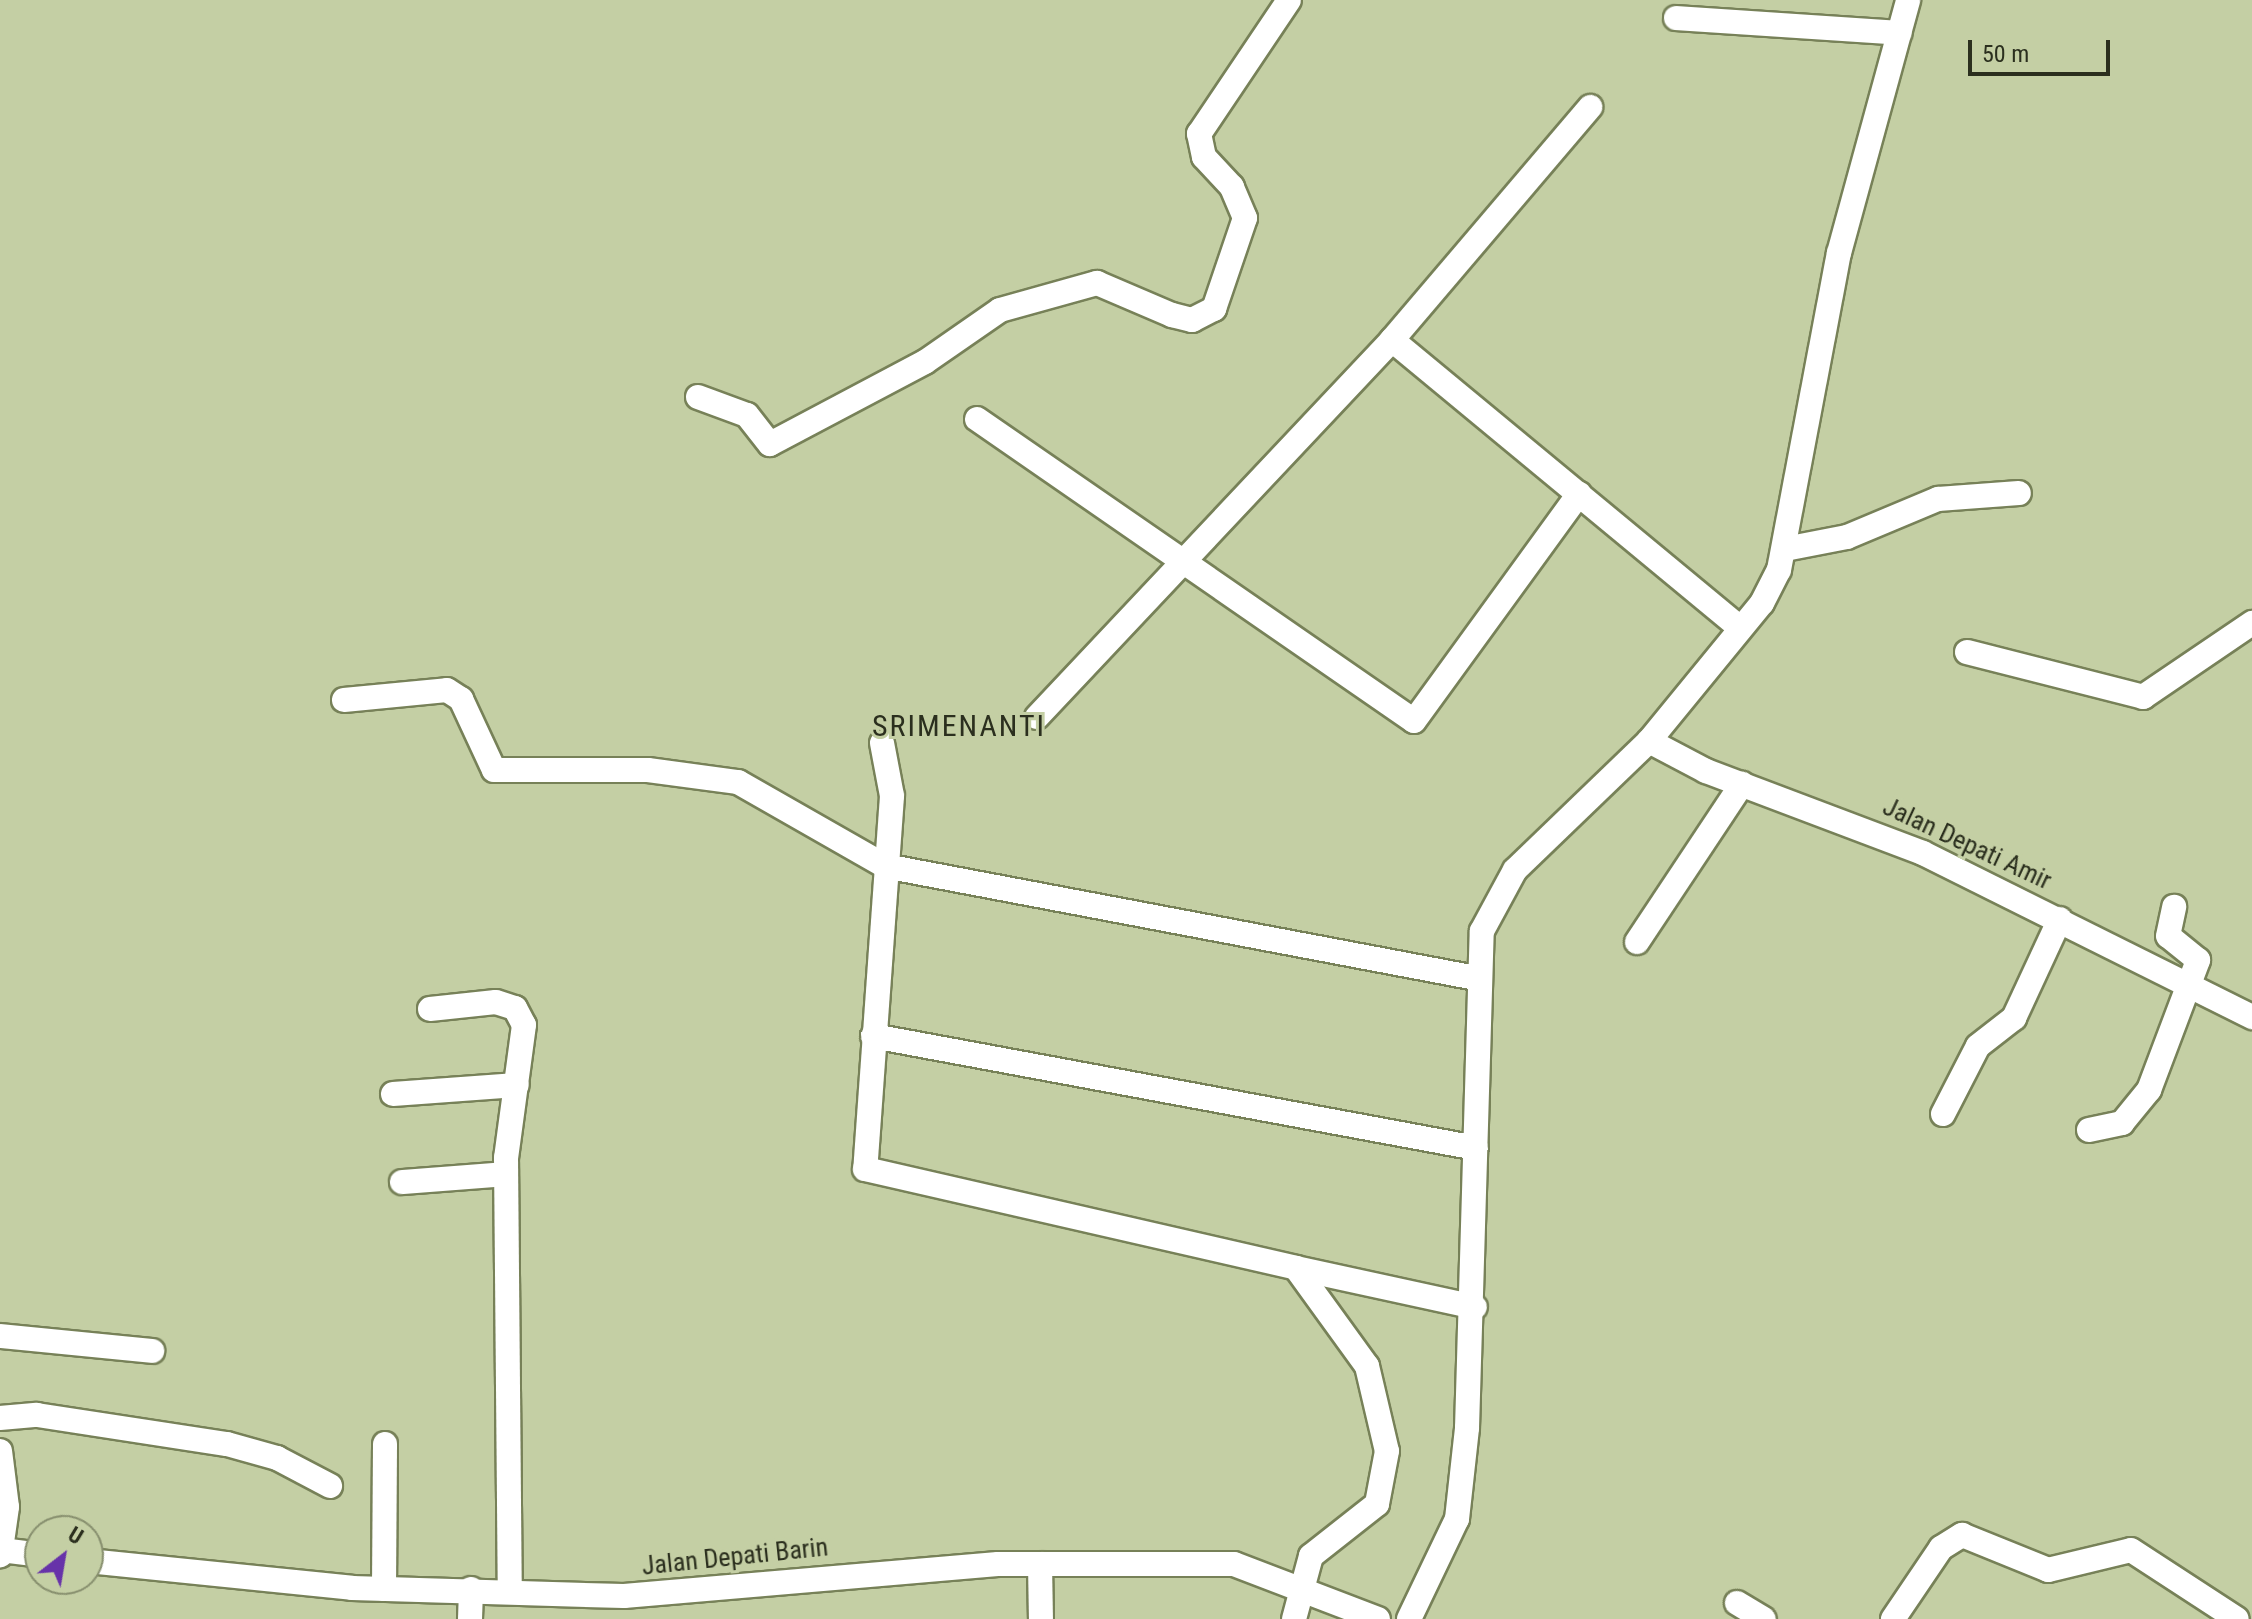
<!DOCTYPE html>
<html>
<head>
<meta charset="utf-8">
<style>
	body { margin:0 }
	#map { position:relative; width:2252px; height:1619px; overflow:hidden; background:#c4cfa4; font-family:"Roboto Condensed",sans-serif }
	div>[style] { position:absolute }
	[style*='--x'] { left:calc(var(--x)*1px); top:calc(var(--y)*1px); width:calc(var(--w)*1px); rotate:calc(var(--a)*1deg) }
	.roads { filter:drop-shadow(2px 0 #778158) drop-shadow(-2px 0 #778158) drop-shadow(0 2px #778158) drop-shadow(0 -2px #778158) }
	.minor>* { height:24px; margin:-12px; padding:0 12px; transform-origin:12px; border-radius:12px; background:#fff }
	span { translate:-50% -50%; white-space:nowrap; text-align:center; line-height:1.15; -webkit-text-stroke:6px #c4cfa4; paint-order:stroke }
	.street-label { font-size:26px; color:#2b2f1e }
	.quarter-label { font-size:30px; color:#2b2f1e; letter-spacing:2px }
	.north { position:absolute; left:24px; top:1515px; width:80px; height:80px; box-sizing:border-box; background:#c4cfa4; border:2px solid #878f6e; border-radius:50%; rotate:31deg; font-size:22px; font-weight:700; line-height:32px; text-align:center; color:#2b2f1e }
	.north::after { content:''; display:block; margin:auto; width:28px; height:36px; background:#6732a9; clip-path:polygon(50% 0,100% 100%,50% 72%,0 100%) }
	.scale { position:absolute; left:1968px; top:40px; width:142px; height:36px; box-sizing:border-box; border:4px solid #2b2f1e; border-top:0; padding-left:10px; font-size:24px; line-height:28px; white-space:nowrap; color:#2b2f1e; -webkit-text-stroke:6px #c4cfa4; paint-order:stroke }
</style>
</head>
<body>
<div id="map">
	<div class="roads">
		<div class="minor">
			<i style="--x:1676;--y:18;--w:224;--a:3.8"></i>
			<i style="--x:1392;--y:340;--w:452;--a:39.6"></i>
			<i style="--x:698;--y:397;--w:52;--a:20.2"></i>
			<i style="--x:747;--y:415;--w:37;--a:52"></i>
			<i style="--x:770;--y:444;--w:175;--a:-27.9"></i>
			<i style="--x:925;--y:362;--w:91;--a:-34.7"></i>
			<i style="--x:1000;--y:310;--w:101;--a:-15.6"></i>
			<i style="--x:1097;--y:283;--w:82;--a:23.1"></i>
			<i style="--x:1172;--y:315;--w:21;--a:14"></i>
			<i style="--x:1192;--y:320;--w:25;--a:-27"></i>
			<i style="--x:1214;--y:309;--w:96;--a:-71.2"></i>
			<i style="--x:1245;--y:218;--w:34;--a:-113"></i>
			<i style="--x:1232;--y:187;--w:41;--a:-133"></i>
			<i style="--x:1204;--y:157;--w:24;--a:-102"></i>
			<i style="--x:1199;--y:134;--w:161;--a:-56.1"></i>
			<i style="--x:977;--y:419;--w:531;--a:34.65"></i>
			<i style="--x:1414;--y:721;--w:281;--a:-54"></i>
			<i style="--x:1785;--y:549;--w:63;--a:-11"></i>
			<i style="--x:1847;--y:537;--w:99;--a:-22.7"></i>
			<i style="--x:1938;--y:499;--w:81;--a:-4.2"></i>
			<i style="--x:1967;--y:652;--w:182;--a:14.3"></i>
			<i style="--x:2143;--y:697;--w:132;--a:-34.2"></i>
			<i style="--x:344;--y:700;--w:103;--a:-5.5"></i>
			<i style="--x:447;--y:690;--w:17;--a:33"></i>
			<i style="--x:461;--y:699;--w:78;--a:65.1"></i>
			<i style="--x:494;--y:770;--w:154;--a:0"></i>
			<i style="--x:648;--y:770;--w:91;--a:7.6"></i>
			<i style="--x:738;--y:782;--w:169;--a:29.7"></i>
			<i style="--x:885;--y:866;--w:602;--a:10.73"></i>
			<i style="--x:1037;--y:717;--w:518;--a:-46.72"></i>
			<i style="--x:1392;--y:340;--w:306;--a:-49.6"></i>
			<i style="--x:1649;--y:741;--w:64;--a:27.8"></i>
			<i style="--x:1706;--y:771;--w:232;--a:20.7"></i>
			<i style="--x:1923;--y:853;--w:368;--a:26.5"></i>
			<i style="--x:882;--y:743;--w:54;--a:79.3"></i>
			<i style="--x:892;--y:796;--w:374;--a:94.1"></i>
			<i style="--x:865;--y:1169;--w:442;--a:12.9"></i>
			<i style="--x:1296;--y:1268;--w:121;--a:54.1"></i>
			<i style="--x:1367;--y:1366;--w:87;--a:76.8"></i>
			<i style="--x:1387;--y:1451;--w:54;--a:100.7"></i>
			<i style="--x:1377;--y:1504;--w:84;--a:141.8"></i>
			<i style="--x:1311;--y:1556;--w:65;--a:105.1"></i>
			<i style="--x:1637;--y:942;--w:190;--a:-56.4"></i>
			<i style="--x:430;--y:1009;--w:66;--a:-6.1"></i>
			<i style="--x:496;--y:1002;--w:20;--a:18"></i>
			<i style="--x:515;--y:1008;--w:19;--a:62"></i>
			<i style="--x:524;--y:1025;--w:134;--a:97.7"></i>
			<i style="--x:506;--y:1158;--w:433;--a:89.5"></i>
			<i style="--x:873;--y:1036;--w:613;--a:10.52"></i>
			<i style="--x:393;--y:1094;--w:124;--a:-4.2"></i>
			<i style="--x:1943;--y:1114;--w:76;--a:-62.8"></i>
			<i style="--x:1978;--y:1046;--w:46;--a:-37.9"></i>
			<i style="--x:2014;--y:1018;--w:109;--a:-65.1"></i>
			<i style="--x:2089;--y:1130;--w:34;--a:-12"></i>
			<i style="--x:2122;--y:1123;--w:43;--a:-50.7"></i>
			<i style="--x:2149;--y:1090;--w:139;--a:-69.3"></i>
			<i style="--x:2198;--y:960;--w:38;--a:-141"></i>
			<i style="--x:2168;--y:936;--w:30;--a:-78"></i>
			<i style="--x:402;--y:1182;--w:103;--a:-4.4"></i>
			<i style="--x:1296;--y:1268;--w:183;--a:12.3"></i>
			<i style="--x:0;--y:1336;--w:153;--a:5.6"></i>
			<i style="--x:0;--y:1418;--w:37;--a:-5"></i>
			<i style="--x:37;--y:1415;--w:192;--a:8.7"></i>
			<i style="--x:227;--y:1444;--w:52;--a:15.6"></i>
			<i style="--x:277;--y:1458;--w:60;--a:27.8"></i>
			<i style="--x:0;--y:1451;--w:56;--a:82.9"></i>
			<i style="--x:7;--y:1507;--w:49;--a:98.1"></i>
			<i style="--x:1;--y:1550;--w:39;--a:7"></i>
			<i style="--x:88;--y:1561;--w:265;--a:5.8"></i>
			<i style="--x:352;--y:1588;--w:272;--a:1.7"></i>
			<i style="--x:624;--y:1596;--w:375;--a:-4.9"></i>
			<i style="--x:998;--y:1564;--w:236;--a:0"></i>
			<i style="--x:1234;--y:1564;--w:154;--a:20.9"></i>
			<i style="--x:1040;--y:1564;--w:55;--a:89"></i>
			<i style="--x:384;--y:1589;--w:145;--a:-89.6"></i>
			<i style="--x:1737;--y:1603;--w:31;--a:31"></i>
			<i style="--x:470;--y:1619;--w:30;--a:-88"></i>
			<i style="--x:1409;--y:1619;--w:111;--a:-64.4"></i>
			<i style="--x:1457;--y:1519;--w:92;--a:-83.7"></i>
			<i style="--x:1467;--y:1428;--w:497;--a:-88.3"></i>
			<i style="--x:1482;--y:931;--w:69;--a:-61.6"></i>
			<i style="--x:1515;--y:870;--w:186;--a:-43.9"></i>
			<i style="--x:1649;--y:741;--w:178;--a:-50.7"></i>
			<i style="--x:1762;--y:603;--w:37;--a:-63"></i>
			<i style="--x:1779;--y:570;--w:323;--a:-79.3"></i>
			<i style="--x:1839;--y:253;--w:262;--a:-74.7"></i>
			<i style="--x:1893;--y:1619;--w:86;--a:-55.9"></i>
			<i style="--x:1941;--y:1548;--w:25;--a:-32"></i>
			<i style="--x:1962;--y:1535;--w:93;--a:22.1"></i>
			<i style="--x:2048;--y:1570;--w:85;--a:-13.5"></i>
			<i style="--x:2131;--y:1550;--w:126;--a:33.1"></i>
		</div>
	</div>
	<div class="street-label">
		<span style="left:1967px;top:844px;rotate:25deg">Jalan Depati Amir</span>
		<span style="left:735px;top:1557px;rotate:-6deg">Jalan Depati Barin</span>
	</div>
	<div class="quarter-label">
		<span style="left:959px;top:726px">SRIMENANTI</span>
	</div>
	<div class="north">U</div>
	<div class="scale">50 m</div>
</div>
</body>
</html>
